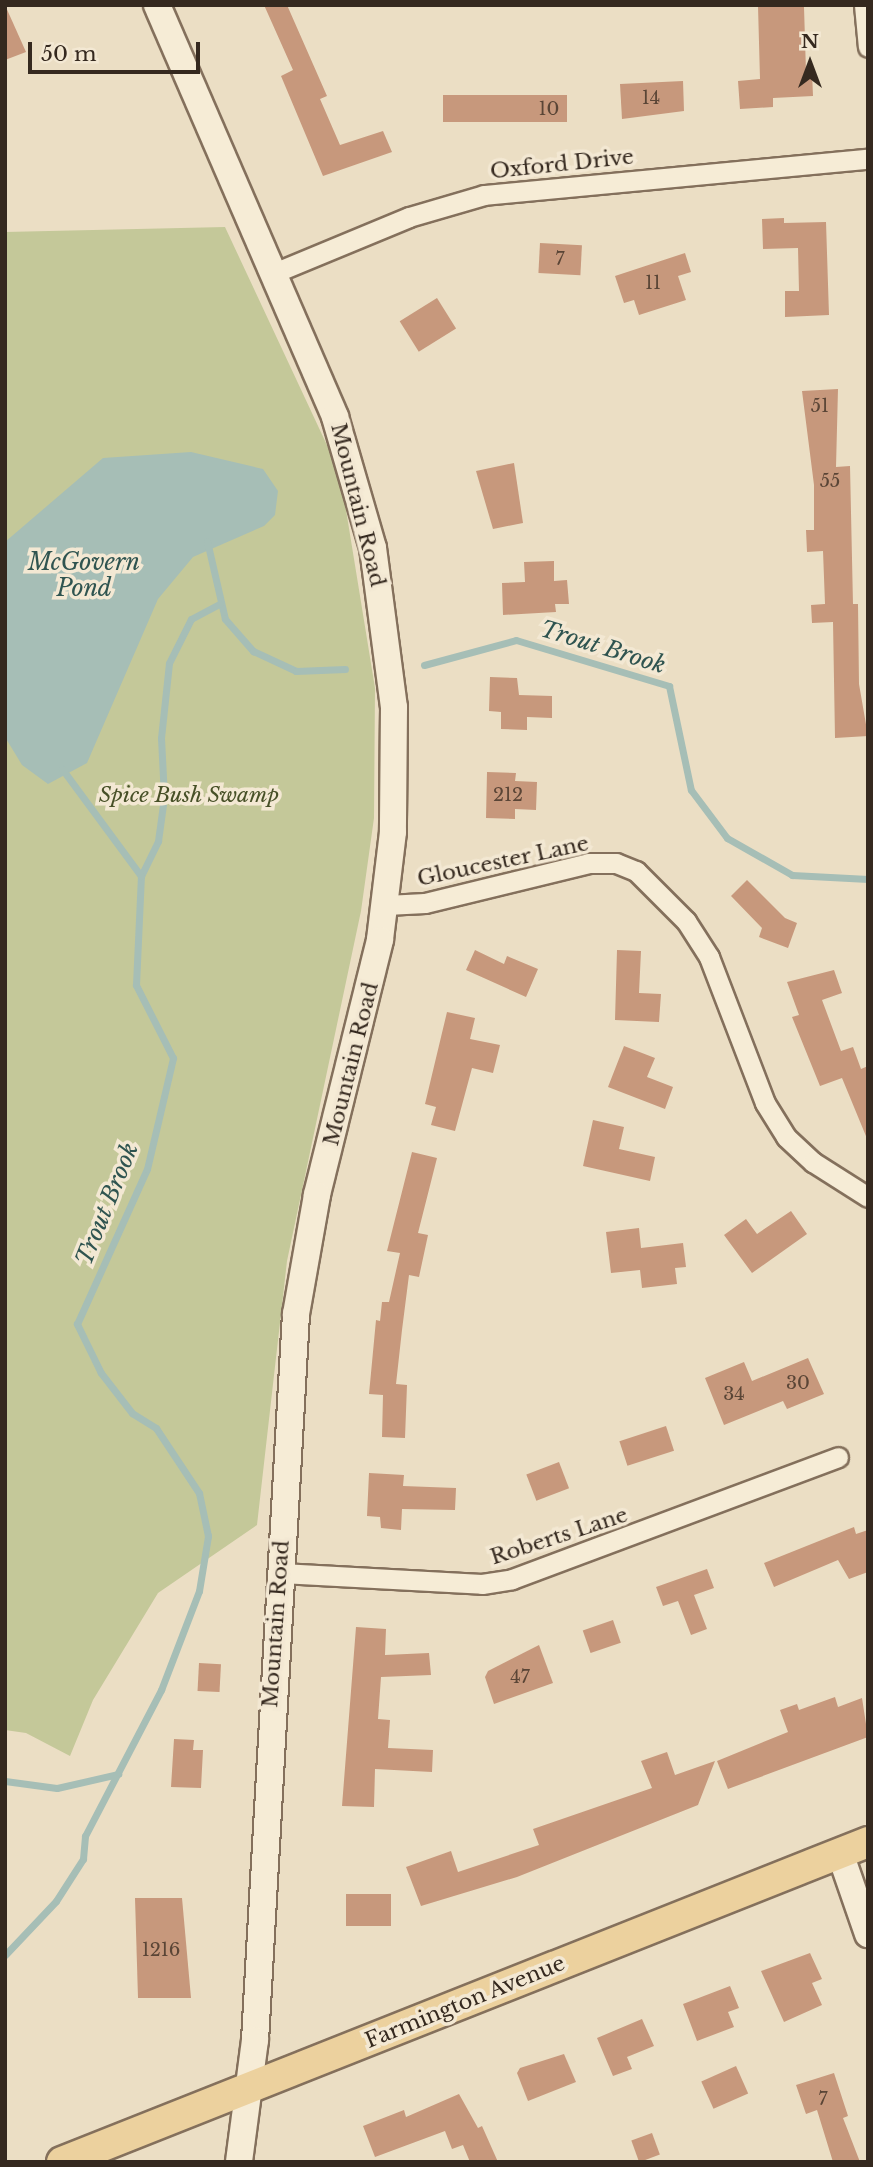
<!DOCTYPE html>
<html>
<head>
<meta charset="utf-8">
<style>
	body { margin:0 }
	#map { position:relative; width:873px; height:2167px; overflow:hidden; background:#ebdec4; font-family:"Libre Baskerville",serif }
	div>[style] { position:absolute }
	[style*='--x'] { left:calc(var(--x)*1px); top:calc(var(--y)*1px); width:calc(var(--w)*1px); rotate:calc(var(--a)*1deg) }
	.green>* { inset:0; background:#c4c899 }
	.water>* { inset:0; background:#a6beb6 }
	.stream>* { height:7px; margin:-3.5px; padding:0 3.5px; transform-origin:3.5px; border-radius:3.5px; background:#a6beb6 }
	.building>* { inset:0; background:#c7987c; transform-origin:0 0 }
	.roads { filter:drop-shadow(2px 0 #84705c) drop-shadow(-2px 0 #84705c) drop-shadow(0 2px #84705c) drop-shadow(0 -2px #84705c) }
	.minor>* { height:19px; margin:-9.5px; padding:0 9.5px; transform-origin:9.5px; border-radius:9.5px; background:#f6ecd6 }
	.secondary>* { height:26px; margin:-13px; padding:0 13px; transform-origin:13px; border-radius:13px; background:#f6ecd6 }
	.primary>* { height:30px; margin:-15px; padding:0 15px; transform-origin:15px; border-radius:15px; background:#ecd19e }
	span { translate:-50% -50%; white-space:nowrap; text-align:center; line-height:1.15; -webkit-text-stroke:7px #f3e8d3; paint-order:stroke }
	.number-label { font-size:18px; color:#5a4536 }
	.number-label span { -webkit-text-stroke-width:0 }
	.street-label { font-size:21px; color:#35291f }
	.park-label { font-size:21px; color:#475027; font-style:italic }
	.water-label { font-size:23px; color:#2f5450; font-style:italic }
	.frame { position:absolute; inset:0; border:7px solid #35291f; pointer-events:none }
	.north { position:absolute; left:775px; top:28px; width:70px; height:70px; -webkit-text-stroke:5px #f3e8d3; paint-order:stroke; rotate:0deg; font-size:19px; font-weight:700; line-height:28px; text-align:center; color:#35291f }
	.north::after { content:''; display:block; margin:auto; width:24px; height:32px; background:#35291f; clip-path:polygon(50% 0,100% 100%,50% 72%,0 100%) }
	.scale { position:absolute; left:28px; top:42px; width:172px; height:32px; box-sizing:border-box; border:4px solid #35291f; border-top:0; padding-left:9px; font-size:21px; line-height:24px; white-space:nowrap; color:#35291f; -webkit-text-stroke:5px #f3e8d3; paint-order:stroke }
</style>
</head>
<body>
<div id="map">
	<div class="green">
		<i style="clip-path:polygon(225px 227px,340px 473px,375px 688px,374px 818px,361px 911px,287px 1261px,257px 1525px,158px 1593px,93px 1700px,70px 1756px,26px 1733px,5px 1730px,5px 232px)"></i>
	</div>
	<div class="water">
		<i style="clip-path:polygon(191px 452px,263px 469px,278px 491px,275px 515px,264px 526px,193px 557px,158px 599px,87px 763px,48px 784px,22px 765px,5px 737px,5px 542px,103px 458px)"></i>
	</div>
	<div class="stream">
		<i style="--x:207;--y:541;--w:80;--a:77"></i>
		<i style="--x:225;--y:619;--w:43;--a:48.8"></i>
		<i style="--x:253;--y:651;--w:47;--a:24.9"></i>
		<i style="--x:296;--y:671;--w:49;--a:-2.3"></i>
		<i style="--x:424;--y:665;--w:95;--a:-15.2"></i>
		<i style="--x:516;--y:640;--w:160;--a:16.7"></i>
		<i style="--x:669;--y:686;--w:106;--a:78.1"></i>
		<i style="--x:691;--y:790;--w:60;--a:53.1"></i>
		<i style="--x:727;--y:838;--w:75;--a:29.6"></i>
		<i style="--x:792;--y:875;--w:76;--a:3"></i>
		<i style="--x:141;--y:876;--w:39;--a:-64"></i>
		<i style="--x:158;--y:841;--w:44;--a:-82.2"></i>
		<i style="--x:164;--y:797;--w:59;--a:-92.9"></i>
		<i style="--x:161;--y:738;--w:75;--a:-83.9"></i>
		<i style="--x:169;--y:663;--w:49;--a:-63.4"></i>
		<i style="--x:191;--y:619;--w:32;--a:-28"></i>
		<i style="--x:5;--y:1781;--w:52;--a:7.7"></i>
		<i style="--x:57;--y:1788;--w:63;--a:-12.9"></i>
		<i style="--x:5;--y:1955;--w:74;--a:-46.6"></i>
		<i style="--x:56;--y:1901;--w:50;--a:-57.3"></i>
		<i style="--x:83;--y:1859;--w:23;--a:-85"></i>
		<i style="--x:85;--y:1836;--w:165;--a:-62.5"></i>
		<i style="--x:161;--y:1690;--w:106;--a:-69"></i>
		<i style="--x:199;--y:1591;--w:56;--a:-80.7"></i>
		<i style="--x:208;--y:1536;--w:44;--a:-101.8"></i>
		<i style="--x:199;--y:1493;--w:78;--a:-123.5"></i>
		<i style="--x:156;--y:1428;--w:28;--a:-148"></i>
		<i style="--x:132;--y:1413;--w:51;--a:-127.8"></i>
		<i style="--x:101;--y:1373;--w:55;--a:-116.1"></i>
		<i style="--x:77;--y:1324;--w:170;--a:-65.7"></i>
		<i style="--x:147;--y:1169;--w:114;--a:-76.8"></i>
		<i style="--x:173;--y:1058;--w:82;--a:-116.9"></i>
		<i style="--x:136;--y:985;--w:109;--a:-87.4"></i>
		<i style="--x:141;--y:876;--w:133;--a:-126.4"></i>
	</div>
	<div class="building">
		<i style="clip-path:polygon(5px 5px,26px 52px,5px 60px)"></i>
		<i style="clip-path:polygon(264px 5px,287px 5px,327px 96px,320px 99px,340px 145px,383px 131px,392px 152px,323px 176px,281px 76px,293px 70px)"></i>
		<i style="clip-path:polygon(758px 6px,804px 7px,806px 72px,812px 72px,813px 96px,773px 98px,773px 107px,740px 109px,738px 81px,760px 79px)"></i>
		<i style="clip-path:polygon(683px 81px,684px 111px,622px 119px,620px 84px)"></i>
		<i style="left:567px;top:95px;width:27px;height:124px;rotate:90deg"></i>
		<i style="clip-path:polygon(784px 218px,784px 223px,826px 222px,829px 315px,785px 317px,785px 291px,799px 291px,798px 248px,763px 249px,762px 219px)"></i>
		<i style="left:540px;top:243px;width:42px;height:30px;rotate:3deg"></i>
		<i style="clip-path:polygon(685px 253px,691px 272px,678px 276px,686px 300px,639px 315px,634px 300px,624px 303px,615px 276px)"></i>
		<i style="left:437px;top:298px;width:36px;height:44px;rotate:58deg"></i>
		<i style="clip-path:polygon(838px 389px,836px 467px,850px 466px,853px 604px,858px 604px,859px 684px,868px 736px,835px 738px,833px 622px,812px 623px,811px 605px,825px 604px,823px 551px,807px 552px,806px 530px,814px 530px,814px 485px,802px 391px)"></i>
		<i style="clip-path:polygon(514px 463px,523px 523px,493px 529px,476px 471px)"></i>
		<i style="clip-path:polygon(554px 561px,554px 581px,567px 580px,569px 604px,555px 604px,556px 612px,503px 615px,502px 583px,525px 582px,524px 562px)"></i>
		<i style="clip-path:polygon(490px 677px,517px 678px,519px 695px,552px 696px,552px 718px,527px 717px,527px 730px,501px 729px,501px 712px,489px 711px)"></i>
		<i style="clip-path:polygon(487px 772px,516px 773px,515px 781px,537px 782px,536px 810px,515px 809px,515px 819px,486px 818px)"></i>
		<i style="clip-path:polygon(747px 880px,785px 918px,797px 923px,788px 948px,759px 937px,762px 928px,731px 896px)"></i>
		<i style="clip-path:polygon(475px 950px,504px 964px,507px 956px,538px 969px,526px 997px,466px 970px)"></i>
		<i style="clip-path:polygon(617px 950px,641px 951px,639px 993px,661px 994px,659px 1022px,615px 1020px)"></i>
		<i style="clip-path:polygon(834px 970px,842px 993px,822px 1000px,841px 1051px,853px 1047px,861px 1069px,868px 1066px,868px 1141px,842px 1078px,820px 1086px,792px 1017px,799px 1015px,787px 982px)"></i>
		<i style="clip-path:polygon(447px 1012px,475px 1018px,470px 1039px,500px 1045px,493px 1073px,472px 1068px,455px 1131px,431px 1125px,436px 1107px,425px 1104px)"></i>
		<i style="clip-path:polygon(624px 1046px,655px 1058px,647px 1077px,673px 1087px,665px 1109px,608px 1087px)"></i>
		<i style="clip-path:polygon(593px 1120px,624px 1127px,619px 1149px,655px 1157px,650px 1181px,583px 1166px)"></i>
		<i style="clip-path:polygon(412px 1152px,437px 1158px,418px 1233px,428px 1235px,419px 1277px,409px 1275px,402px 1330px,396px 1384px,407px 1385px,405px 1438px,382px 1437px,383px 1395px,369px 1394px,376px 1320px,380px 1321px,382px 1302px,389px 1302px,400px 1253px,387px 1251px)"></i>
		<i style="clip-path:polygon(791px 1211px,807px 1234px,752px 1273px,724px 1235px,746px 1219px,757px 1234px)"></i>
		<i style="clip-path:polygon(639px 1228px,641px 1248px,683px 1243px,686px 1267px,675px 1268px,677px 1284px,642px 1288px,640px 1270px,611px 1273px,606px 1232px)"></i>
		<i style="clip-path:polygon(808px 1358px,824px 1394px,787px 1409px,783px 1401px,724px 1425px,705px 1378px,744px 1362px,752px 1381px)"></i>
		<i style="left:666px;top:1426px;width:26px;height:49px;rotate:72deg"></i>
		<i style="left:559px;top:1462px;width:28px;height:35px;rotate:69deg"></i>
		<i style="clip-path:polygon(369px 1473px,404px 1475px,403px 1486px,456px 1488px,455px 1510px,402px 1509px,401px 1530px,381px 1528px,380px 1517px,367px 1516px)"></i>
		<i style="clip-path:polygon(854px 1527px,856px 1534px,868px 1530px,868px 1572px,849px 1579px,838px 1560px,774px 1587px,764px 1563px)"></i>
		<i style="clip-path:polygon(707px 1569px,714px 1588px,694px 1595px,707px 1629px,691px 1635px,678px 1601px,663px 1606px,656px 1587px)"></i>
		<i style="left:613px;top:1620px;width:24px;height:32px;rotate:71deg"></i>
		<i style="clip-path:polygon(356px 1627px,386px 1629px,385px 1655px,429px 1653px,431px 1675px,381px 1677px,378px 1719px,390px 1720px,388px 1748px,433px 1750px,432px 1772px,375px 1769px,374px 1807px,342px 1806px)"></i>
		<i style="clip-path:polygon(539px 1645px,553px 1683px,494px 1704px,485px 1677px,488px 1671px)"></i>
		<i style="left:199px;top:1663px;width:22px;height:28px;rotate:3deg"></i>
		<i style="clip-path:polygon(835px 1697px,838px 1707px,862px 1698px,868px 1737px,728px 1789px,717px 1761px,788px 1732px,780px 1710px,797px 1704px,799px 1710px)"></i>
		<i style="clip-path:polygon(174px 1739px,194px 1740px,193px 1750px,203px 1750px,201px 1788px,171px 1787px)"></i>
		<i style="clip-path:polygon(667px 1752px,675px 1775px,715px 1761px,698px 1805px,517px 1877px,421px 1906px,406px 1867px,451px 1851px,458px 1872px,539px 1845px,533px 1829px,652px 1788px,641px 1761px)"></i>
		<i style="left:346px;top:1894px;width:45px;height:32px"></i>
		<i style="clip-path:polygon(135px 1898px,182px 1898px,191px 1998px,138px 1998px)"></i>
		<i style="clip-path:polygon(810px 1953px,822px 1979px,812px 1983px,822px 2005px,784px 2022px,761px 1971px)"></i>
		<i style="clip-path:polygon(730px 1986px,739px 2008px,728px 2012px,734px 2027px,697px 2041px,683px 2004px)"></i>
		<i style="clip-path:polygon(642px 2019px,654px 2046px,627px 2057px,632px 2069px,613px 2076px,597px 2038px)"></i>
		<i style="clip-path:polygon(564px 2054px,576px 2082px,528px 2101px,517px 2073px,520px 2068px)"></i>
		<i style="left:736px;top:2066px;width:30px;height:38px;rotate:66deg"></i>
		<i style="clip-path:polygon(834px 2073px,848px 2116px,843px 2118px,860px 2162px,833px 2162px,817px 2110px,806px 2114px,796px 2085px)"></i>
		<i style="clip-path:polygon(459px 2094px,478px 2128px,482px 2126px,498px 2162px,470px 2162px,463px 2145px,452px 2149px,445px 2131px,375px 2157px,363px 2126px,404px 2110px,406px 2117px)"></i>
		<i style="left:652px;top:2133px;width:23px;height:22px;rotate:70deg"></i>
	</div>
	<div class="roads">
		<div class="minor">
			<i style="--x:864;--y:5;--w:42;--a:84.6"></i>
			<i style="--x:274;--y:273;--w:146;--a:-22.5"></i>
			<i style="--x:409;--y:217;--w:78;--a:-16.3"></i>
			<i style="--x:484;--y:195;--w:386;--a:-5.4"></i>
			<i style="--x:386;--y:905;--w:39;--a:-3"></i>
			<i style="--x:425;--y:903;--w:169;--a:-13.7"></i>
			<i style="--x:589;--y:863;--w:27;--a:0"></i>
			<i style="--x:616;--y:863;--w:22;--a:22"></i>
			<i style="--x:636;--y:871;--w:71;--a:45"></i>
			<i style="--x:686;--y:921;--w:43;--a:57.4"></i>
			<i style="--x:709;--y:957;--w:156;--a:69"></i>
			<i style="--x:765;--y:1103;--w:40;--a:58"></i>
			<i style="--x:786;--y:1137;--w:37;--a:43"></i>
			<i style="--x:813;--y:1162;--w:65;--a:32.5"></i>
			<i style="--x:281;--y:1573;--w:201;--a:3.1"></i>
			<i style="--x:482;--y:1584;--w:30;--a:-9"></i>
			<i style="--x:512;--y:1579;--w:348;--a:-20.5"></i>
		</div>
		<div class="secondary">
			<i style="--x:157;--y:5;--w:449;--a:66.6"></i>
			<i style="--x:335;--y:417;--w:136;--a:73.8"></i>
			<i style="--x:373;--y:548;--w:160;--a:82.5"></i>
			<i style="--x:394;--y:707;--w:125;--a:90.5"></i>
			<i style="--x:393;--y:832;--w:109;--a:96.9"></i>
			<i style="--x:380;--y:940;--w:263;--a:103.9"></i>
			<i style="--x:317;--y:1195;--w:121;--a:100"></i>
			<i style="--x:296;--y:1314;--w:727;--a:93.23"></i>
			<i style="--x:255;--y:2040;--w:123;--a:97.5"></i>
			<i style="--x:840;--y:1853;--w:86;--a:70.9"></i>
		</div>
		<div class="primary">
			<i style="--x:62;--y:2162;--w:867;--a:-21.65"></i>
		</div>
	</div>
	<div class="number-label">
		<span style="left:651px;top:98px">14</span>
		<span style="left:549px;top:109px">10</span>
		<span style="left:560px;top:259px">7</span>
		<span style="left:653px;top:283px">11</span>
		<span style="left:820px;top:406px">51</span>
		<span style="left:830px;top:481px">55</span>
		<span style="left:508px;top:795px">212</span>
		<span style="left:798px;top:1383px">30</span>
		<span style="left:734px;top:1394px">34</span>
		<span style="left:520px;top:1677px">47</span>
		<span style="left:161px;top:1950px">1216</span>
		<span style="left:823px;top:2099px">7</span>
	</div>
	<div class="street-label">
		<span style="left:562px;top:164px;rotate:-6deg">Oxford Drive</span>
		<span style="left:358px;top:505px;rotate:76deg">Mountain Road</span>
		<span style="left:503px;top:861px;rotate:-12deg">Gloucester Lane</span>
		<span style="left:351px;top:1064px;rotate:-76deg">Mountain Road</span>
		<span style="left:559px;top:1536px;rotate:-18deg">Roberts Lane</span>
		<span style="left:276px;top:1624px;rotate:-86deg">Mountain Road</span>
		<span style="left:465px;top:2002px;rotate:-22deg">Farmington Avenue</span>
	</div>
	<div class="park-label">
		<span style="left:189px;top:795px">Spice Bush Swamp</span>
	</div>
	<div class="water-label">
		<span style="left:84px;top:575px">McGovern<br>Pond</span>
		<span style="left:603px;top:647px;rotate:17deg">Trout Brook</span>
		<span style="left:107px;top:1204px;rotate:-68deg">Trout Brook</span>
	</div>
	<div class="frame"></div>
	<div class="north">N</div>
	<div class="scale">50 m</div>
</div>
</body>
</html>
